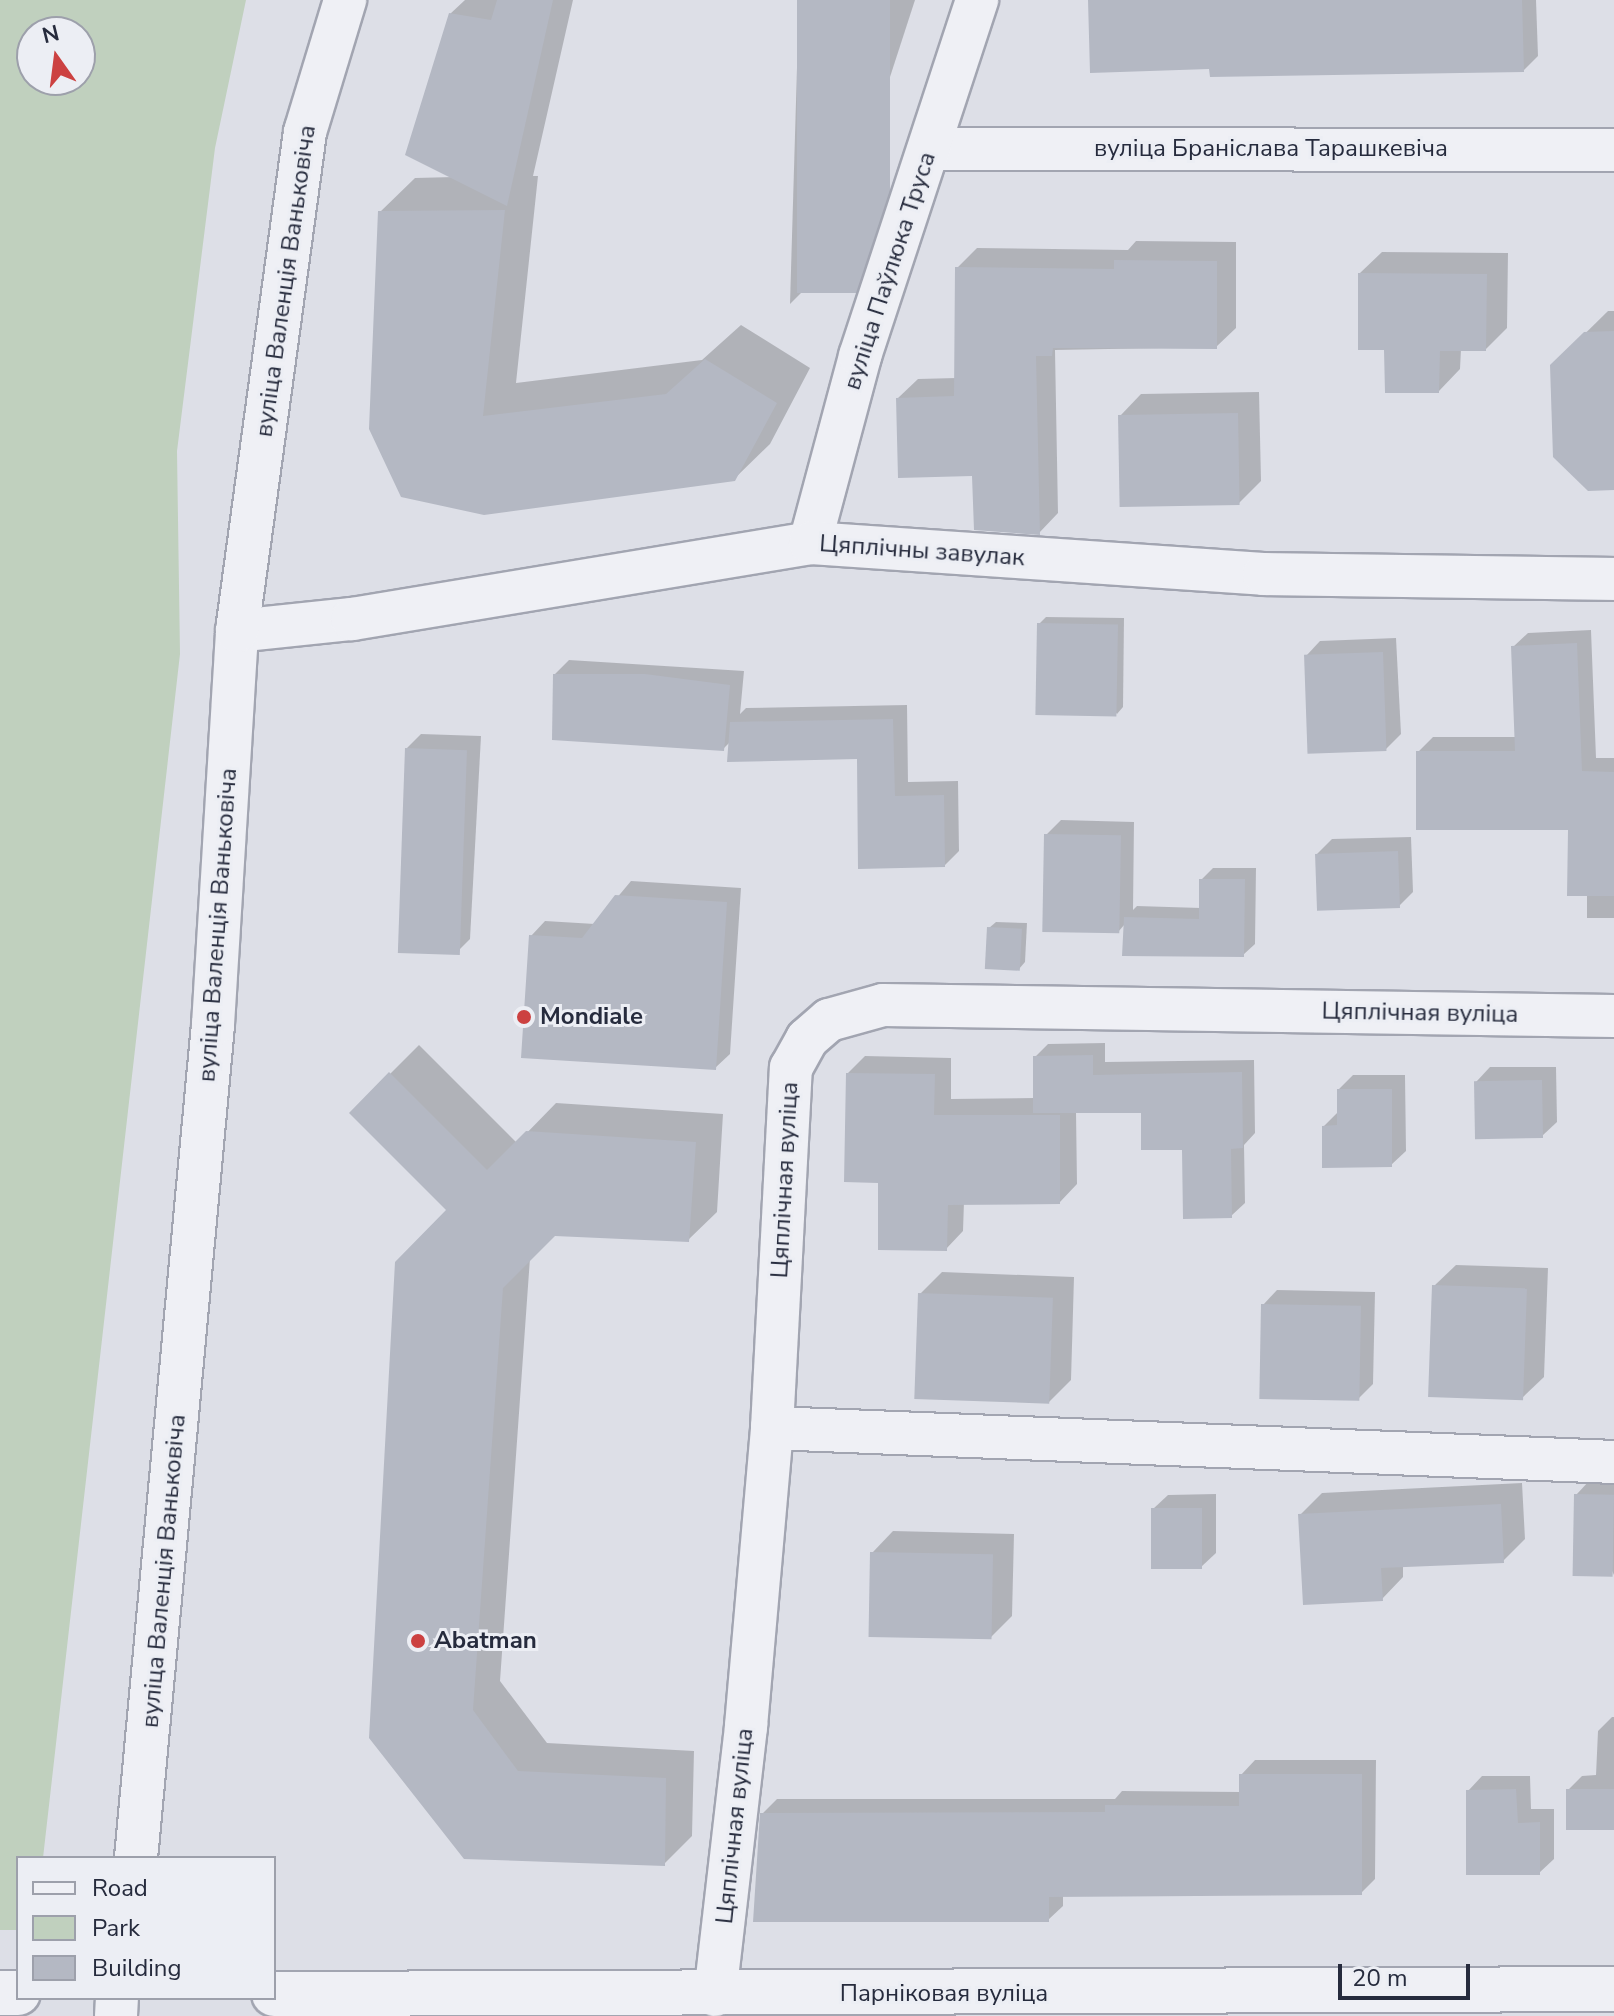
<!DOCTYPE html>
<html>
<head>
<meta charset="utf-8">
<style>
	body { margin:0 }
	#map { position:relative; width:1614px; height:2016px; overflow:hidden; background:#dddfe7; font-family:"Nunito Sans",sans-serif }
	div>[style] { position:absolute }
	[style*='--x'] { left:calc(var(--x)*1px); top:calc(var(--y)*1px); width:calc(var(--w)*1px); rotate:calc(var(--a)*1deg) }
	.green>* { inset:0; background:#c0d0be }
	.shadow>* { inset:0; background:#0003 }
	.building>* { inset:0; background:#b4b8c3; transform-origin:0 0 }
	.roads { filter:drop-shadow(2px 0 #a2a5b1) drop-shadow(-2px 0 #a2a5b1) drop-shadow(0 2px #a2a5b1) drop-shadow(0 -2px #a2a5b1) }
	.minor>* { height:42px; margin:-21px; padding:0 21px; transform-origin:21px; border-radius:21px; background:#eff0f5 }
	.tertiary>* { height:44px; margin:-22px; padding:0 22px; transform-origin:22px; border-radius:22px; background:#eff0f5 }
	.dots>* { width:22px; height:22px; translate:-50% -50%; box-sizing:border-box; border:4px solid #eceef4; border-radius:50% }
	span { translate:-50% -50%; white-space:nowrap; text-align:center; line-height:1.15; -webkit-text-stroke:6px #eceef4; paint-order:stroke }
	.street-label { font-size:24px; color:#262b3d }
	.poi-label { font-size:24px; color:#262b3d; font-weight:700 }
	.left { translate:0 -50%; text-align:left }
	.legend { position:absolute; left:16px; top:1856px; width:260px; height:144px; box-sizing:border-box; background:#eceef4; border:2px solid #9da0ab; margin:0; padding:10px 14px; list-style:none; font-size:24px; color:#262b3d }
	.legend li { display:flex; align-items:center; gap:16px; height:40px }
	.legend b { width:40px; border:2px solid #9da0ab }
	.north { position:absolute; left:16px; top:16px; width:80px; height:80px; box-sizing:border-box; background:#eceef4; border:2px solid #9da0ab; border-radius:50%; rotate:346deg; font-size:22px; font-weight:700; line-height:32px; text-align:center; color:#262b3d }
	.north::after { content:''; display:block; margin:auto; width:28px; height:36px; background:#cc4141; clip-path:polygon(50% 0,100% 100%,50% 72%,0 100%) }
	.scale { position:absolute; left:1338px; top:1964px; width:132px; height:36px; box-sizing:border-box; border:4px solid #262b3d; border-top:0; padding-left:10px; font-size:24px; line-height:28px; white-space:nowrap; color:#262b3d; -webkit-text-stroke:6px #eceef4; paint-order:stroke }
</style>
</head>
<body>
<div id="map">
	<div class="green">
		<i style="clip-path:polygon(evenodd,0 0,246px 0,215px 148px,177px 451px,180px 654px,43px 1858px,18px 1858px,18px 1930px,0 1930px,0 0,32px 32px,80px 32px,80px 80px,32px 80px,32px 32px)"></i>
	</div>
	<div class="shadow">
		<i style="clip-path:polygon(465px 0,573px 0,533px 176px,538px 176px,516px 383px,702px 360px,741px 325px,810px 368px,770px 444px,734px 479px,484px 513px,380px 212px,415px 178px,454px 177px,450px 14px)"></i>
		<i style="clip-path:polygon(799px 0,915px 0,829px 265px,790px 304px)"></i>
		<i style="clip-path:polygon(1090px 0,1536px 0,1538px 56px,1524px 70px,1211px 67px)"></i>
		<i style="clip-path:polygon(1136px 241px,1236px 242px,1236px 328px,1216px 347px,1055px 350px,1058px 513px,1039px 533px,898px 398px,918px 379px,956px 378px,957px 268px,977px 248px,1128px 250px)"></i>
		<i style="clip-path:polygon(1382px 252px,1508px 253px,1507px 328px,1486px 349px,1461px 349px,1460px 369px,1439px 391px,1360px 273px)"></i>
		<i style="clip-path:polygon(1608px 311px,1614px 311px,1614px 488px,1552px 366px)"></i>
		<i style="clip-path:polygon(1259px 392px,1261px 481px,1239px 503px,1120px 416px,1141px 394px)"></i>
		<i style="clip-path:polygon(1046px 617px,1124px 618px,1123px 707px,1117px 714px,1039px 624px)"></i>
		<i style="clip-path:polygon(1591px 630px,1596px 758px,1614px 758px,1614px 918px,1587px 918px,1587px 894px,1570px 828px,1418px 752px,1433px 737px,1517px 737px,1513px 647px,1528px 633px)"></i>
		<i style="clip-path:polygon(1396px 638px,1401px 734px,1386px 749px,1306px 656px,1320px 641px)"></i>
		<i style="clip-path:polygon(569px 660px,744px 671px,740px 714px,746px 708px,907px 705px,908px 782px,958px 781px,959px 851px,945px 865px,859px 757px,730px 742px,723px 749px,555px 674px)"></i>
		<i style="clip-path:polygon(421px 734px,481px 736px,470px 939px,456px 953px,407px 748px)"></i>
		<i style="clip-path:polygon(1061px 820px,1134px 822px,1133px 910px,1137px 906px,1201px 908px,1201px 880px,1213px 868px,1256px 868px,1255px 944px,1243px 955px,1125px 924px,1118px 932px,1046px 835px)"></i>
		<i style="clip-path:polygon(1411px 837px,1413px 892px,1399px 906px,1317px 854px,1332px 839px)"></i>
		<i style="clip-path:polygon(631px 881px,741px 888px,730px 1054px,715px 1068px,531px 936px,545px 921px,595px 924px)"></i>
		<i style="clip-path:polygon(996px 922px,1027px 923px,1025px 962px,1019px 969px,989px 928px)"></i>
		<i style="clip-path:polygon(1105px 1043px,1105px 1062px,1254px 1060px,1255px 1133px,1244px 1145px,1245px 1203px,1231px 1216px,1184px 1148px,1143px 1111px,1076px 1111px,1077px 1184px,1060px 1202px,964px 1202px,963px 1231px,946px 1249px,880px 1181px,848px 1073px,865px 1056px,951px 1058px,951px 1099px,1035px 1098px,1035px 1057px,1048px 1044px)"></i>
		<i style="clip-path:polygon(419px 1045px,517px 1143px,556px 1103px,723px 1114px,717px 1212px,688px 1240px,554px 1234px,530px 1258px,500px 1681px,547px 1743px,694px 1751px,692px 1836px,664px 1864px,464px 1857px,449px 1210px,351px 1113px)"></i>
		<i style="clip-path:polygon(1490px 1067px,1556px 1067px,1557px 1122px,1542px 1136px,1476px 1082px)"></i>
		<i style="clip-path:polygon(1353px 1075px,1405px 1075px,1406px 1151px,1391px 1165px,1324px 1126px,1339px 1111px,1339px 1089px)"></i>
		<i style="clip-path:polygon(1456px 1265px,1548px 1268px,1544px 1377px,1522px 1398px,1434px 1286px)"></i>
		<i style="clip-path:polygon(942px 1272px,1074px 1277px,1071px 1380px,1049px 1402px,920px 1294px)"></i>
		<i style="clip-path:polygon(1277px 1290px,1375px 1292px,1373px 1384px,1358px 1399px,1263px 1305px)"></i>
		<i style="clip-path:polygon(1590px 1480px,1614px 1481px,1614px 1575px,1576px 1495px)"></i>
		<i style="clip-path:polygon(1522px 1483px,1525px 1539px,1503px 1561px,1403px 1565px,1403px 1577px,1382px 1599px,1300px 1515px,1322px 1493px)"></i>
		<i style="clip-path:polygon(1216px 1494px,1216px 1553px,1201px 1567px,1153px 1509px,1168px 1495px)"></i>
		<i style="clip-path:polygon(893px 1531px,1014px 1534px,1012px 1616px,990px 1638px,872px 1553px)"></i>
		<i style="clip-path:polygon(1612px 1717px,1614px 1717px,1614px 1830px,1568px 1790px,1582px 1776px,1596px 1775px,1598px 1731px)"></i>
		<i style="clip-path:polygon(1255px 1760px,1376px 1760px,1375px 1879px,1361px 1893px,1063px 1895px,1063px 1906px,1048px 1920px,762px 1814px,777px 1799px,1115px 1799px,1122px 1791px,1241px 1792px,1241px 1775px)"></i>
		<i style="clip-path:polygon(1482px 1776px,1530px 1776px,1531px 1809px,1554px 1809px,1554px 1859px,1539px 1873px,1468px 1791px)"></i>
	</div>
	<div class="building">
		<i style="clip-path:polygon(497px 0,553px 0,507px 206px,405px 155px,449px 13px,491px 20px)"></i>
		<i style="left:797px;top:0;width:93px;height:293px"></i>
		<i style="clip-path:polygon(1088px 0,1522px 0,1524px 72px,1210px 77px,1209px 69px,1090px 73px)"></i>
		<i style="clip-path:polygon(505px 210px,483px 416px,666px 394px,705px 359px,777px 403px,735px 481px,484px 515px,401px 497px,369px 429px,378px 211px)"></i>
		<i style="clip-path:polygon(1114px 260px,1217px 261px,1217px 349px,1053px 348px,1052px 356px,1036px 356px,1040px 535px,974px 530px,972px 476px,898px 478px,896px 398px,954px 396px,955px 267px,1114px 269px)"></i>
		<i style="clip-path:polygon(1358px 273px,1487px 274px,1486px 351px,1440px 351px,1439px 393px,1385px 393px,1384px 350px,1358px 350px)"></i>
		<i style="clip-path:polygon(1614px 331px,1614px 490px,1588px 491px,1553px 457px,1550px 365px,1584px 332px)"></i>
		<i style="left:1238px;top:413px;width:92px;height:120px;rotate:89deg"></i>
		<i style="left:1037px;top:623px;width:81px;height:92px;rotate:1deg"></i>
		<i style="clip-path:polygon(1577px 643px,1582px 771px,1614px 772px,1614px 896px,1567px 896px,1568px 830px,1416px 830px,1416px 751px,1515px 751px,1511px 646px)"></i>
		<i style="left:1383px;top:652px;width:99px;height:79px;rotate:88deg"></i>
		<i style="clip-path:polygon(553px 674px,645px 674px,730px 685px,724px 751px,552px 740px)"></i>
		<i style="clip-path:polygon(893px 719px,895px 796px,944px 795px,945px 867px,858px 869px,857px 759px,727px 762px,730px 722px)"></i>
		<i style="left:405px;top:748px;width:62px;height:205px;rotate:2deg"></i>
		<i style="left:1044px;top:834px;width:77px;height:98px;rotate:1deg"></i>
		<i style="left:1398px;top:851px;width:57px;height:83px;rotate:88deg"></i>
		<i style="clip-path:polygon(1199px 879px,1245px 879px,1244px 957px,1122px 956px,1124px 917px,1199px 919px)"></i>
		<i style="clip-path:polygon(615px 895px,727px 902px,716px 1070px,521px 1058px,529px 935px,582px 938px)"></i>
		<i style="left:987px;top:927px;width:35px;height:42px;rotate:3deg"></i>
		<i style="clip-path:polygon(1093px 1055px,1093px 1075px,1242px 1072px,1243px 1148px,1231px 1149px,1232px 1218px,1183px 1219px,1182px 1150px,1141px 1150px,1141px 1113px,1033px 1113px,1033px 1056px)"></i>
		<i style="clip-path:polygon(389px 1072px,487px 1170px,526px 1131px,696px 1142px,689px 1242px,555px 1236px,503px 1288px,473px 1710px,518px 1771px,666px 1778px,665px 1866px,464px 1859px,369px 1738px,395px 1262px,446px 1210px,349px 1113px)"></i>
		<i style="clip-path:polygon(846px 1073px,935px 1074px,934px 1115px,1060px 1115px,1060px 1204px,948px 1205px,947px 1251px,878px 1250px,878px 1183px,844px 1182px)"></i>
		<i style="left:1542px;top:1080px;width:58px;height:68px;rotate:89deg"></i>
		<i style="clip-path:polygon(1337px 1089px,1392px 1089px,1392px 1167px,1322px 1168px,1322px 1126px,1337px 1125px)"></i>
		<i style="left:1432px;top:1285px;width:95px;height:112px;rotate:2deg"></i>
		<i style="left:918px;top:1293px;width:135px;height:106px;rotate:2deg"></i>
		<i style="left:1261px;top:1304px;width:100px;height:95px;rotate:1deg"></i>
		<i style="left:1574px;top:1494px;width:40px;height:82px;rotate:1deg"></i>
		<i style="clip-path:polygon(1501px 1504px,1504px 1563px,1381px 1568px,1383px 1601px,1303px 1605px,1298px 1514px)"></i>
		<i style="left:1151px;top:1508px;width:51px;height:61px"></i>
		<i style="left:870px;top:1552px;width:123px;height:85px;rotate:1deg"></i>
		<i style="clip-path:polygon(1239px 1774px,1362px 1774px,1362px 1895px,1049px 1897px,1049px 1922px,753px 1922px,760px 1813px,1105px 1812px,1105px 1805px,1239px 1806px)"></i>
		<i style="clip-path:polygon(1516px 1789px,1518px 1823px,1540px 1822px,1540px 1875px,1466px 1875px,1466px 1790px)"></i>
		<i style="left:1566px;top:1789px;width:48px;height:41px"></i>
	</div>
	<div class="roads">
		<div class="minor">
			<i style="--x:929;--y:149;--w:685;--a:0.08"></i>
			<i style="--x:810;--y:543;--w:194;--a:-75"></i>
			<i style="--x:860;--y:356;--w:375;--a:-71.8"></i>
			<i style="--x:237;--y:631;--w:116;--a:-6"></i>
			<i style="--x:352;--y:619;--w:464;--a:-9.4"></i>
			<i style="--x:810;--y:543;--w:455;--a:3.9"></i>
			<i style="--x:1264;--y:574;--w:350;--a:0.8"></i>
			<i style="--x:772;--y:1428;--w:843;--a:2.31"></i>
			<i style="--x:136;--y:1858;--w:837;--a:-84.72"></i>
			<i style="--x:213;--y:1025;--w:395;--a:-86.5"></i>
			<i style="--x:237;--y:631;--w:504;--a:-82.24"></i>
			<i style="--x:305;--y:132;--w:138;--a:-73.1"></i>
			<i style="--x:715;--y:1995;--w:271;--a:-83.4"></i>
			<i style="--x:746;--y:1726;--w:299;--a:-85"></i>
			<i style="--x:772;--y:1428;--w:361;--a:-87"></i>
			<i style="--x:791;--y:1068;--w:33;--a:-61"></i>
			<i style="--x:807;--y:1039;--w:29;--a:-41"></i>
			<i style="--x:829;--y:1020;--w:56;--a:-15.5"></i>
			<i style="--x:883;--y:1005;--w:731;--a:0.86"></i>
			<i style="--x:116;--y:2016;--w:18;--a:-87"></i>
		</div>
		<div class="tertiary">
			<i style="--x:0;--y:1993;--w:18;--a:0"></i>
			<i style="--x:274;--y:1994;--w:1340;--a:-0.21"></i>
		</div>
	</div>
	<div class="dots">
		<i style="left:524px;top:1017px;background:#cc4141"></i>
		<i style="left:418px;top:1641px;background:#cc4141"></i>
	</div>
	<div class="street-label">
		<span style="left:1271px;top:149px">вуліца Браніслава Тарашкевіча</span>
		<span style="left:890px;top:271px;rotate:-72deg">вуліца Паўлюка Труса</span>
		<span style="left:286px;top:281px;rotate:-82deg">вуліца Валенція Ваньковіча</span>
		<span style="left:922px;top:551px;rotate:4deg">Цяплічны завулак</span>
		<span style="left:218px;top:925px;rotate:-86deg">вуліца Валенція Ваньковіча</span>
		<span style="left:1420px;top:1013px;rotate:1deg">Цяплічная вуліца</span>
		<span style="left:785px;top:1180px;rotate:-87deg">Цяплічная вуліца</span>
		<span style="left:164px;top:1571px;rotate:-85deg">вуліца Валенція Ваньковіча</span>
		<span style="left:735px;top:1826px;rotate:-84deg">Цяплічная вуліца</span>
		<span style="left:944px;top:1994px">Парніковая вуліца</span>
	</div>
	<div class="poi-label">
		<span class="left" style="left:540px;top:1017px">Mondiale</span>
		<span class="left" style="left:434px;top:1641px">Abatman</span>
	</div>
	<ul class="legend">
	<li><b style="height:10px;background:#eff0f5"></b>Road</li>
	<li><b style="height:22px;background:#c0d0be"></b>Park</li>
	<li><b style="height:22px;background:#b4b8c3"></b>Building</li>
	</ul>
	<div class="north">N</div>
	<div class="scale">20 m</div>
</div>
</body>
</html>
